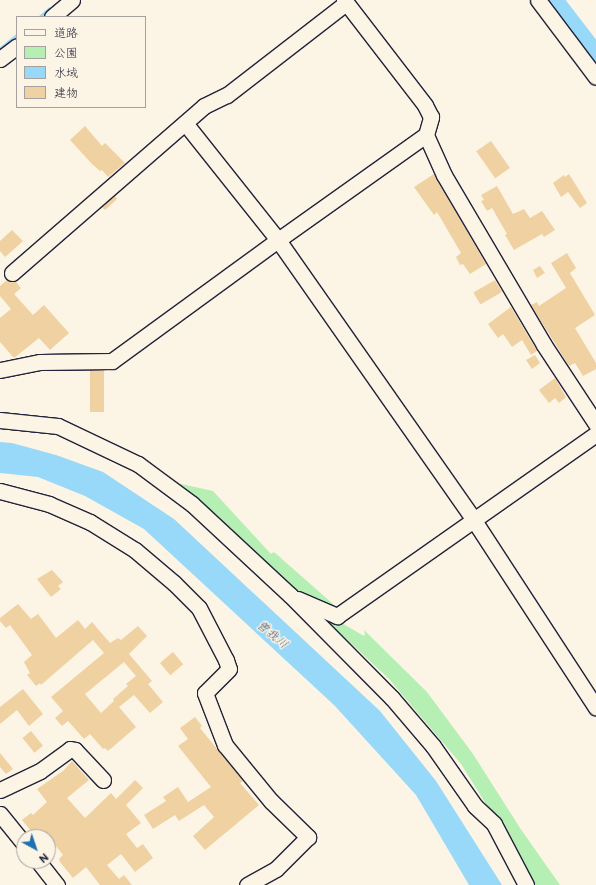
<!DOCTYPE html>
<html>
<head>
<meta charset="utf-8">
<style>
	body { margin:0 }
	#map { position:relative; width:596px; height:885px; overflow:hidden; background:#fcf5e5; font-family:"Balsamiq Sans","Klee One",sans-serif }
	div>[style] { position:absolute }
	[style*='--x'] { left:calc(var(--x)*1px); top:calc(var(--y)*1px); width:calc(var(--w)*1px); rotate:calc(var(--a)*1deg) }
	.green>* { inset:0; background:#b6efb3 }
	.water>* { inset:0; background:#98d9fa }
	.stream>* { height:3.5px; margin:-1.75px; padding:0 1.75px; transform-origin:1.75px; border-radius:1.75px; background:#98d9fa }
	.river>* { height:20px; margin:-10px; padding:0 10px; transform-origin:10px; border-radius:10px; background:#98d9fa }
	.building>* { inset:0; background:#efd1a2; transform-origin:0 0 }
	.roads { filter:drop-shadow(1px 0 #22223b) drop-shadow(-1px 0 #22223b) drop-shadow(0 1px #22223b) drop-shadow(0 -1px #22223b) }
	.minor>* { height:15px; margin:-7.5px; padding:0 7.5px; transform-origin:7.5px; border-radius:7.5px; background:#fcf5e5 }
	span { translate:-50% -50%; white-space:nowrap; text-align:center; line-height:1.15; -webkit-text-stroke:3px #fcf5e5; paint-order:stroke }
	.water-label { font-size:12px; color:#455974; font-style:italic }
	.legend { position:absolute; left:16px; top:16px; width:130px; height:92px; box-sizing:border-box; background:#fcf5e5; border:1px solid #a5a1a1; margin:0; padding:5px 7px; list-style:none; font-size:12px; color:#22223b }
	.legend li { display:flex; align-items:center; gap:8px; height:20px }
	.legend b { width:20px; border:1px solid #a5a1a1 }
	.north { position:absolute; left:16px; top:829px; width:40px; height:40px; box-sizing:border-box; background:#fcf5e5; border:1px solid #a5a1a1; border-radius:50%; rotate:140deg; font-size:11px; font-weight:700; line-height:16px; text-align:center; color:#22223b }
	.north::after { content:''; display:block; margin:auto; width:14px; height:18px; background:#1f6fb2; clip-path:polygon(50% 0,100% 100%,50% 72%,0 100%) }
</style>
</head>
<body>
<div id="map">
	<div class="green">
		<i style="clip-path:polygon(177px 483px,213px 491px,271px 554px,274px 552px,341px 611px,293px 590px,176px 485px)"></i>
		<i style="clip-path:polygon(326px 614px,364px 636px,365px 634px,364px 630px,427px 692px,473px 754px,520px 828px,560px 885px,532px 885px,509px 841px,461px 764px,389px 679px,323px 617px)"></i>
	</div>
	<div class="water">
		<i style="clip-path:polygon(0 442px,12px 443px,56px 455px,103px 472px,174px 519px,380px 711px,436px 781px,502px 885px,469px 885px,416px 795px,334px 705px,144px 529px,85px 496px,38px 477px,0 473px)"></i>
	</div>
	<div class="stream">
		<i style="--x:41;--y:17;--w:11;--a:-41"></i>
		<i style="--x:0;--y:50;--w:22;--a:-39"></i>
	</div>
	<div class="river">
		<i style="--x:553;--y:0;--w:71;--a:52.5"></i>
	</div>
	<div class="building">
		<i style="clip-path:polygon(85px 126px,102px 146px,105px 143px,125px 163px,108px 177px,102px 170px,100px 171px,92px 164px,70px 140px)"></i>
		<i style="left:491px;top:141px;width:33px;height:18px;rotate:55deg"></i>
		<i style="clip-path:polygon(434px 174px,486px 264px,470px 274px,463px 264px,460px 265px,456px 257px,461px 253px,437px 212px,434px 215px,414px 187px)"></i>
		<i style="clip-path:polygon(569px 174px,587px 203px,580px 208px,568px 192px,561px 197px,553px 183px,564px 175px,565px 177px)"></i>
		<i style="clip-path:polygon(497px 186px,513px 214px,524px 209px,530px 218px,542px 211px,555px 230px,544px 237px,542px 234px,514px 250px,505px 235px,507px 234px,492px 208px,487px 211px,481px 201px,484px 200px,481px 195px)"></i>
		<i style="clip-path:polygon(115px 196px,117px 199px,105px 210px,102px 207px)"></i>
		<i style="clip-path:polygon(12px 230px,23px 241px,5px 257px,0 251px,0 241px)"></i>
		<i style="clip-path:polygon(567px 253px,576px 268px,570px 273px,595px 315px,575px 328px,596px 363px,596px 369px,583px 376px,575px 363px,569px 366px,531px 305px,537px 302px,539px 306px,566px 288px,551px 263px)"></i>
		<i style="clip-path:polygon(540px 266px,545px 273px,537px 278px,533px 270px)"></i>
		<i style="clip-path:polygon(7px 280px,15px 281px,21px 288px,14px 294px,33px 315px,44px 305px,69px 333px,50px 350px,39px 338px,14px 358px,0 342px,0 318px,11px 309px,0 296px,0 286px)"></i>
		<i style="left:495px;top:280px;width:14px;height:25px;rotate:60deg"></i>
		<i style="clip-path:polygon(511px 307px,537px 351px,531px 355px,522px 340px,512px 347px,503px 334px,498px 338px,488px 324px)"></i>
		<i style="clip-path:polygon(535px 355px,540px 363px,532px 369px,526px 360px)"></i>
		<i style="left:90px;top:370px;width:14px;height:42px"></i>
		<i style="clip-path:polygon(555px 378px,566px 397px,559px 403px,555px 398px,549px 403px,539px 390px)"></i>
		<i style="clip-path:polygon(52px 570px,63px 582px,58px 586px,61px 589px,51px 597px,37px 579px)"></i>
		<i style="clip-path:polygon(evenodd,18px 604px,31px 619px,38px 614px,56px 638px,78px 620px,85px 629px,92px 622px,110px 643px,118px 638px,121px 640px,138px 626px,147px 636px,129px 654px,152px 681px,148px 684px,163px 702px,150px 713px,134px 695px,119px 707px,136px 727px,108px 751px,105px 748px,103px 749px,90px 734px,84px 739px,68px 721px,62px 726px,55px 718px,63px 711px,51px 697px,104px 653px,93px 640px,41px 685px,40px 683px,36px 686px,27px 675px,30px 673px,24px 662px,32px 655px,10px 625px,6px 628px,0 621px,0 618px,18px 604px,124px 662px,136px 676px,126px 684px,128px 686px,113px 699px,114px 701px,101px 713px,85px 694px,124px 662px)"></i>
		<i style="left:173px;top:652px;width:16px;height:17px;rotate:50deg"></i>
		<i style="clip-path:polygon(23px 689px,43px 714px,29px 726px,17px 710px,0 724px,0 707px)"></i>
		<i style="clip-path:polygon(195px 717px,202px 726px,200px 728px,243px 781px,240px 783px,259px 805px,205px 850px,193px 836px,214px 817px,204px 805px,179px 821px,175px 815px,153px 829px,144px 815px,166px 801px,163px 797px,178px 787px,188px 802px,211px 787px,178px 746px,188px 739px,180px 728px)"></i>
		<i style="left:31px;top:731px;width:19px;height:11px;rotate:51deg"></i>
		<i style="clip-path:polygon(0 753px,13px 769px,6px 774px,0 767px)"></i>
		<i style="clip-path:polygon(72px 761px,89px 780px,67px 798px,85px 818px,111px 793px,116px 799px,135px 780px,143px 788px,126px 805px,141px 823px,126px 834px,137px 848px,143px 844px,153px 858px,135px 872px,121px 854px,107px 865px,119px 879px,124px 875px,132px 885px,100px 885px,86px 867px,73px 878px,60px 862px,59px 859px,63px 855px,52px 841px,49px 843px,48px 837px,36px 837px,22px 820px,31px 813px,33px 815px,47px 802px,37px 789px,63px 771px)"></i>
	</div>
	<div class="roads">
		<div class="minor">
			<i style="--x:538;--y:0;--w:96;--a:53"></i>
			<i style="--x:52;--y:17;--w:26;--a:-40"></i>
			<i style="--x:0;--y:59;--w:21;--a:-37"></i>
			<i style="--x:185;--y:123;--w:149;--a:51.5"></i>
			<i style="--x:278;--y:240;--w:340;--a:55"></i>
			<i style="--x:473;--y:519;--w:225;--a:56.9"></i>
			<i style="--x:426;--y:135;--w:44;--a:65.8"></i>
			<i style="--x:444;--y:175;--w:197;--a:59.5"></i>
			<i style="--x:544;--y:345;--w:95;--a:56.6"></i>
			<i style="--x:12;--y:273;--w:254;--a:-41"></i>
			<i style="--x:204;--y:106;--w:25;--a:-26"></i>
			<i style="--x:227;--y:95;--w:150;--a:-37.7"></i>
			<i style="--x:0;--y:370;--w:41;--a:-11.3"></i>
			<i style="--x:40;--y:362;--w:72;--a:-0.8"></i>
			<i style="--x:112;--y:361;--w:205;--a:-36.1"></i>
			<i style="--x:278;--y:240;--w:181;--a:-35.4"></i>
			<i style="--x:426;--y:135;--w:19;--a:-74"></i>
			<i style="--x:431;--y:117;--w:13;--a:-117"></i>
			<i style="--x:425;--y:105;--w:133;--a:-127.6"></i>
			<i style="--x:0;--y:420;--w:58;--a:5.9"></i>
			<i style="--x:58;--y:426;--w:89;--a:25.4"></i>
			<i style="--x:138;--y:464;--w:67;--a:36.5"></i>
			<i style="--x:192;--y:504;--w:134;--a:42.9"></i>
			<i style="--x:290;--y:595;--w:145;--a:45.3"></i>
			<i style="--x:392;--y:698;--w:63;--a:49.5"></i>
			<i style="--x:433;--y:746;--w:73;--a:55"></i>
			<i style="--x:475;--y:806;--w:26;--a:43"></i>
			<i style="--x:494;--y:824;--w:69;--a:62.3"></i>
			<i style="--x:0;--y:491;--w:51;--a:14.9"></i>
			<i style="--x:49;--y:504;--w:45;--a:23.7"></i>
			<i style="--x:90;--y:522;--w:53;--a:31.9"></i>
			<i style="--x:135;--y:550;--w:51;--a:40.2"></i>
			<i style="--x:174;--y:583;--w:35;--a:45"></i>
			<i style="--x:199;--y:608;--w:59;--a:62.6"></i>
			<i style="--x:226;--y:660;--w:9;--a:72"></i>
			<i style="--x:229;--y:669;--w:34;--a:135"></i>
			<i style="--x:205;--y:693;--w:56;--a:69"></i>
			<i style="--x:225;--y:745;--w:72;--a:50.6"></i>
			<i style="--x:271;--y:801;--w:52;--a:44.2"></i>
			<i style="--x:308;--y:837;--w:45;--a:135"></i>
			<i style="--x:276;--y:869;--w:33;--a:151"></i>
			<i style="--x:298;--y:599;--w:43;--a:23.6"></i>
			<i style="--x:337;--y:616;--w:317;--a:-35.1"></i>
			<i style="--x:0;--y:790;--w:44;--a:-25.4"></i>
			<i style="--x:40;--y:771;--w:37;--a:-36"></i>
			<i style="--x:70;--y:749;--w:5;--a:11"></i>
			<i style="--x:75;--y:750;--w:41;--a:47"></i>
			<i style="--x:0;--y:814;--w:38;--a:51"></i>
			<i style="--x:38;--y:861;--w:31;--a:52"></i>
		</div>
	</div>
	<div class="water-label">
		<span style="left:272px;top:635px;rotate:40deg">曽我川</span>
	</div>
	<ul class="legend">
	<li><b style="height:5px;background:#fcf5e5"></b>道路</li>
	<li><b style="height:11px;background:#b6efb3"></b>公園</li>
	<li><b style="height:11px;background:#98d9fa"></b>水域</li>
	<li><b style="height:11px;background:#efd1a2"></b>建物</li>
	</ul>
	<div class="north">N</div>
</div>
</body>
</html>
